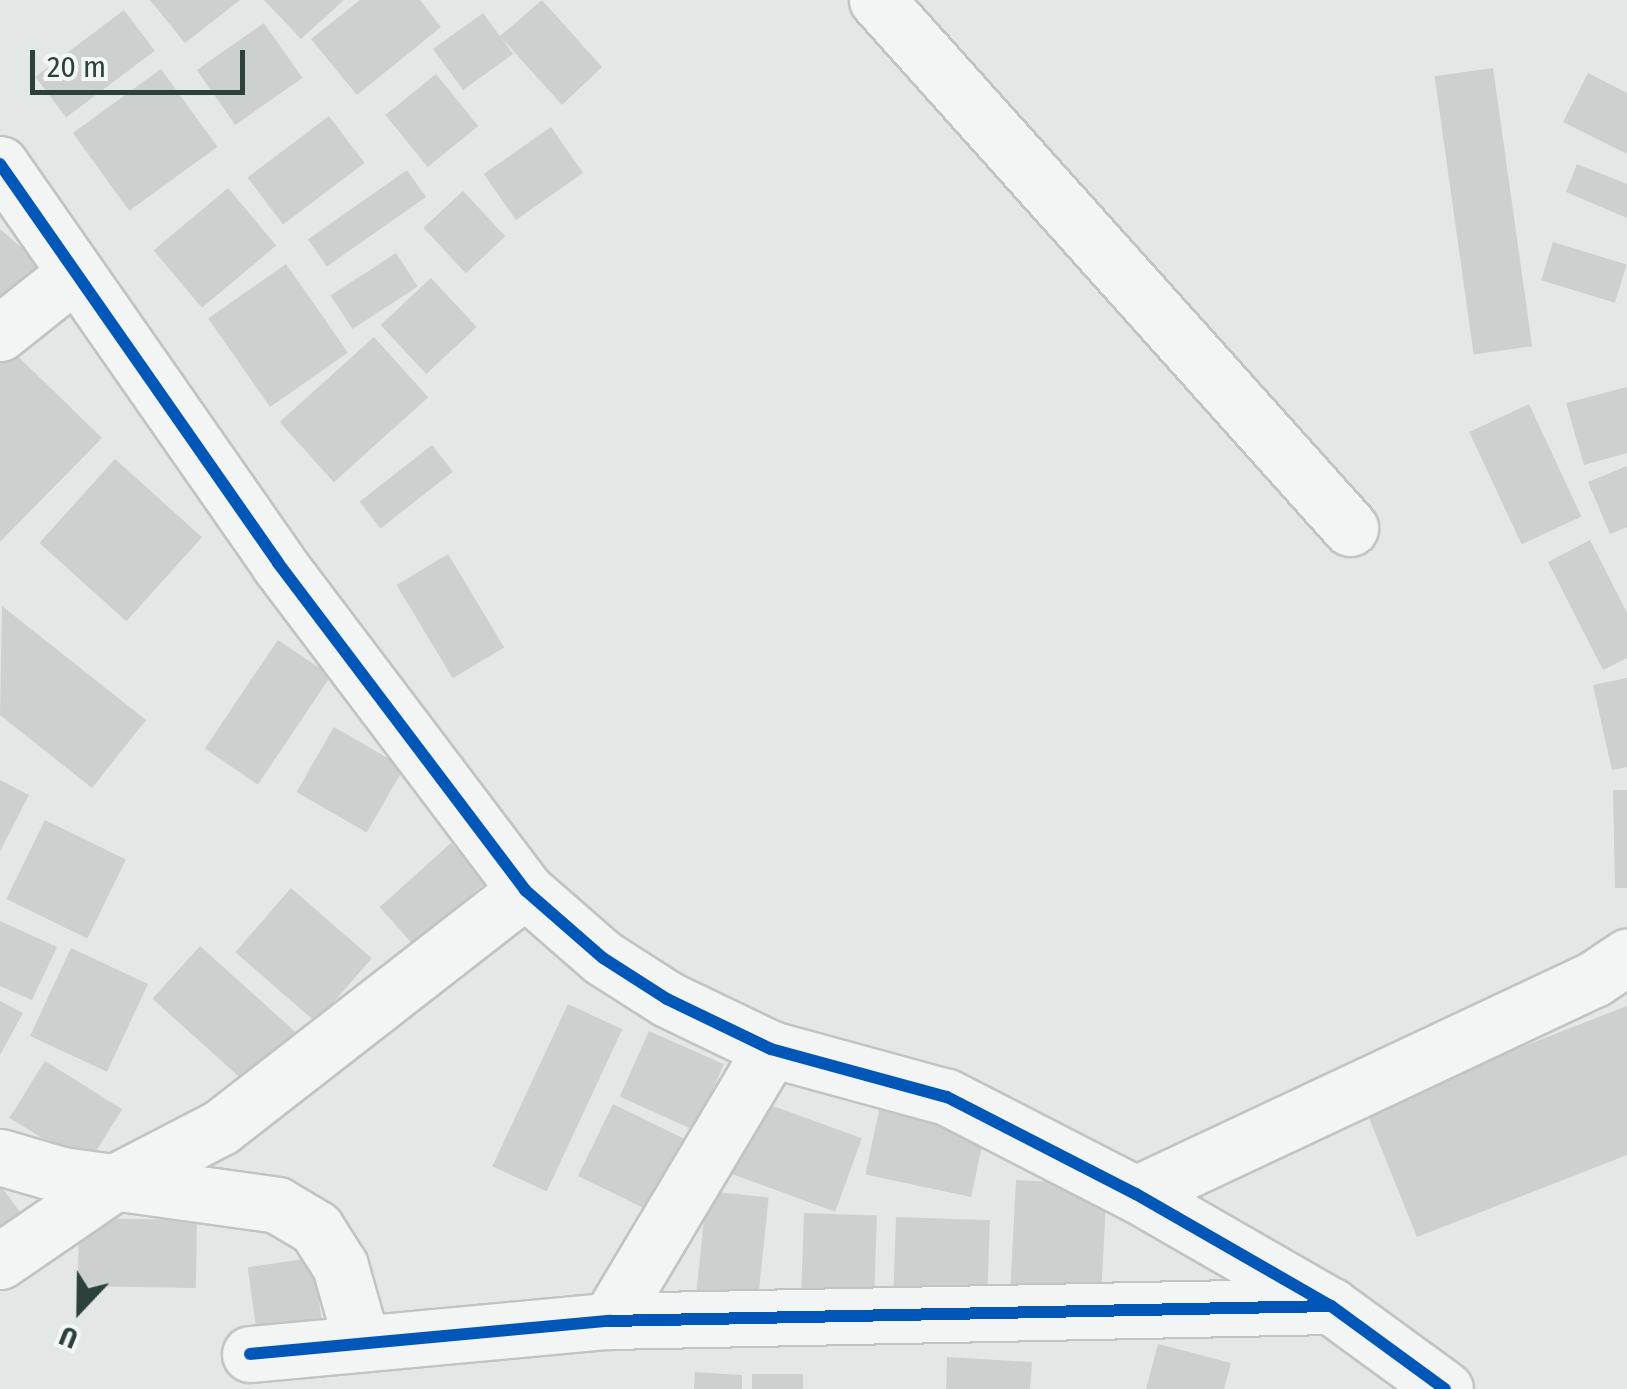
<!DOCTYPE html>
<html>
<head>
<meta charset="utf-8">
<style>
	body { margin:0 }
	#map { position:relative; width:1627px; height:1389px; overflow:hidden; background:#e3e8e7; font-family:"Fira Sans Condensed",sans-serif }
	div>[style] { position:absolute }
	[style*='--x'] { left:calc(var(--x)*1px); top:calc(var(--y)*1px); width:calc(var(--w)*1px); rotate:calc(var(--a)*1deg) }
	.building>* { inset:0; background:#ccd0cf; transform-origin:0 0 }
	.roads { filter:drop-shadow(2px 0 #c0c4c3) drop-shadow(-2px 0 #c0c4c3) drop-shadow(0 2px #c0c4c3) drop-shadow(0 -2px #c0c4c3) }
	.minor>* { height:55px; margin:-27.5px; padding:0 27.5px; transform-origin:27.5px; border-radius:27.5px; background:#f3f5f5 }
	.cycleway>* { height:12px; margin:-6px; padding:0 6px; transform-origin:6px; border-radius:6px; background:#0057b8 }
	span { translate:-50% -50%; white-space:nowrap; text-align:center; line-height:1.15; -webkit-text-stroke:8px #f2f7f6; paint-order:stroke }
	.north { position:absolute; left:30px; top:1259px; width:100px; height:100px; -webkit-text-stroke:8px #f2f7f6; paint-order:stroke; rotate:202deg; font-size:28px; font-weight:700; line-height:40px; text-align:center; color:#2c403c }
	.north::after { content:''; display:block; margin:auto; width:35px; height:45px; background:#2c403c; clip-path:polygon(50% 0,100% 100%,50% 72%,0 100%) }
	.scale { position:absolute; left:30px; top:50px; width:215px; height:45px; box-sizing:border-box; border:5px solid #2c403c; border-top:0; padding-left:12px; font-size:30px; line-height:35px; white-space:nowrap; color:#2c403c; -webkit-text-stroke:8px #f2f7f6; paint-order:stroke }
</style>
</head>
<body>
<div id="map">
	<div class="building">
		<i style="clip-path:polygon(150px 0,240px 0,185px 43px)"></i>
		<i style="clip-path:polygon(264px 0,344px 0,301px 39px)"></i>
		<i style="clip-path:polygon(360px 0,420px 0,441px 27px,357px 95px,311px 39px)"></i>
		<i style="clip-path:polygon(542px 0,602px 67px,562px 105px,500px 36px,513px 54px,463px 90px,433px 49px,483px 13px,500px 36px)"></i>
		<i style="left:124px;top:10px;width:51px;height:111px;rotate:53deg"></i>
		<i style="left:264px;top:23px;width:67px;height:82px;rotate:55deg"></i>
		<i style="left:1493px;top:68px;width:281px;height:59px;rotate:82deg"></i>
		<i style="left:161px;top:69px;width:96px;height:109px;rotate:54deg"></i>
		<i style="clip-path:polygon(1588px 73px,1627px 93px,1627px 154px,1563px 122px)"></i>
		<i style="left:436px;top:74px;width:67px;height:65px;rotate:51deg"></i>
		<i style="left:329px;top:116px;width:59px;height:102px;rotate:53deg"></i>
		<i style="left:551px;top:127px;width:56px;height:82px;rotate:55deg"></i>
		<i style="clip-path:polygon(1577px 164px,1627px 184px,1627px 218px,1566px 192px)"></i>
		<i style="left:407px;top:170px;width:33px;height:121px;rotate:55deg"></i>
		<i style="left:228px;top:188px;width:75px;height:97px;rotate:50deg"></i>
		<i style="left:463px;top:191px;width:62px;height:54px;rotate:47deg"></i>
		<i style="clip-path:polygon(0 229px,44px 267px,0 316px)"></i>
		<i style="left:1553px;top:242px;width:77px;height:40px;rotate:17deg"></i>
		<i style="left:396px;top:253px;width:40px;height:78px;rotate:57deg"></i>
		<i style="left:286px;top:264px;width:108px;height:95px;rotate:55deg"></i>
		<i style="left:431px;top:278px;width:67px;height:69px;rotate:47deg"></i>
		<i style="left:374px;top:337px;width:81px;height:127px;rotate:48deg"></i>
		<i style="clip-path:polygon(0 339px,102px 438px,0 542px)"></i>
		<i style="clip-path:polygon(1627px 387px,1627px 453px,1584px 465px,1566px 403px)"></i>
		<i style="left:1529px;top:404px;width:124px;height:66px;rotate:65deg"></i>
		<i style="left:432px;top:445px;width:34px;height:92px;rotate:52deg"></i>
		<i style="left:115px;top:459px;width:117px;height:113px;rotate:42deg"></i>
		<i style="clip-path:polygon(1627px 466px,1627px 527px,1610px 534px,1588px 482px)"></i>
		<i style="clip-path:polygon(1590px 540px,1627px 613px,1627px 658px,1603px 670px,1548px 562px)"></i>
		<i style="left:448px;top:554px;width:109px;height:60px;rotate:59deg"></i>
		<i style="clip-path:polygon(2px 606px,146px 720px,92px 788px,0 715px)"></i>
		<i style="left:278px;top:640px;width:64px;height:131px;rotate:34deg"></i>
		<i style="clip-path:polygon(1627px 678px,1627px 767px,1612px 770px,1593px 685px)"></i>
		<i style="left:334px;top:727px;width:81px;height:75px;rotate:30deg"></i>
		<i style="clip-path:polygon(0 780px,29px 795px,0 851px)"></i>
		<i style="clip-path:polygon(1613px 790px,1627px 790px,1627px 888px,1615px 888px)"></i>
		<i style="left:45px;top:820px;width:90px;height:88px;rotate:26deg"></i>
		<i style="left:451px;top:843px;width:52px;height:96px;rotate:48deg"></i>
		<i style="left:291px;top:888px;width:107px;height:85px;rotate:41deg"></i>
		<i style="clip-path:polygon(0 921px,57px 947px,32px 1000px,0 986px)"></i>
		<i style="left:200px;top:946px;width:128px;height:71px;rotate:42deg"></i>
		<i style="left:71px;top:948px;width:85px;height:97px;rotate:25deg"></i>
		<i style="clip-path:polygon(0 1001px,23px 1013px,0 1055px)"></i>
		<i style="left:568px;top:1004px;width:60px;height:179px;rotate:25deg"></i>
		<i style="clip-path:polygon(1627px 1006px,1627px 1155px,1417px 1237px,1365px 1108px)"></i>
		<i style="left:649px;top:1031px;width:82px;height:72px;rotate:24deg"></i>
		<i style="left:45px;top:1061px;width:91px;height:67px;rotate:32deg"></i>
		<i style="left:751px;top:1098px;width:118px;height:78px;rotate:20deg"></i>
		<i style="left:613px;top:1104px;width:91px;height:80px;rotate:26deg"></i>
		<i style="left:880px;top:1106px;width:108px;height:70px;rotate:12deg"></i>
		<i style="left:1016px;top:1180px;width:91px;height:110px;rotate:3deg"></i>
		<i style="clip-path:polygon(0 1185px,26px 1220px,0 1238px)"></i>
		<i style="left:707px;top:1191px;width:62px;height:100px;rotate:6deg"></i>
		<i style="left:804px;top:1213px;width:73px;height:82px;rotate:2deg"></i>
		<i style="left:896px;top:1217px;width:94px;height:78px;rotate:2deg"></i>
		<i style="left:79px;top:1218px;width:118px;height:68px;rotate:1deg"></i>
		<i style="left:313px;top:1258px;width:78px;height:66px;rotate:82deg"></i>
		<i style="clip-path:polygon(1158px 1344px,1231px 1363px,1224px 1389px,1146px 1389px)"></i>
		<i style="clip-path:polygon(947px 1357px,1032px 1362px,1030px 1389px,946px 1389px)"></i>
		<i style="clip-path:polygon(695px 1372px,742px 1375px,742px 1389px,694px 1389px)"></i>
		<i style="left:803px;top:1374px;width:15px;height:51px;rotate:90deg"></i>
	</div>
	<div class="roads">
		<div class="minor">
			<i style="--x:877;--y:0;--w:709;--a:48.14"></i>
			<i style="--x:0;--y:164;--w:486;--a:55.1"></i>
			<i style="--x:278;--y:563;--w:410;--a:52.9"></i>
			<i style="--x:525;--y:890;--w:103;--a:41.1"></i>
			<i style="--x:603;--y:958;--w:76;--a:32.6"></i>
			<i style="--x:667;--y:999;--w:115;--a:25.7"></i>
			<i style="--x:771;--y:1049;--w:182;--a:15.3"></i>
			<i style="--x:947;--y:1097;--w:212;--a:27.2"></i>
			<i style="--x:1136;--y:1194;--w:225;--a:29.9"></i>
			<i style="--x:1331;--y:1306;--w:141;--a:36.1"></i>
			<i style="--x:0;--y:333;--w:95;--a:-38.6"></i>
			<i style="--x:0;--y:1157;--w:65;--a:16.2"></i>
			<i style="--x:62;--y:1175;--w:217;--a:7.9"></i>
			<i style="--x:277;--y:1205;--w:45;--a:30.5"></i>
			<i style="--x:316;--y:1228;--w:45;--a:57.7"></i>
			<i style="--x:340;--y:1266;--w:80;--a:74.1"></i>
			<i style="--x:1136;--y:1194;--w:506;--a:-25.15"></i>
			<i style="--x:1594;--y:979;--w:40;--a:-34"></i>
			<i style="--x:0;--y:1261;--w:142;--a:-34.4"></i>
			<i style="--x:117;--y:1181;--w:117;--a:-27.4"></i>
			<i style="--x:221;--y:1127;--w:385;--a:-37.9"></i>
			<i style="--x:609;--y:1321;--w:317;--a:-59.2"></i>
			<i style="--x:250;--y:1354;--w:361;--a:-5.3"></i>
			<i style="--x:609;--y:1321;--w:722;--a:-1.19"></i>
		</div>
	</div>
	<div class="cycleway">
		<i style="--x:0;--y:164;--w:486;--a:55.1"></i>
		<i style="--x:278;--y:563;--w:410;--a:52.9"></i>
		<i style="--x:525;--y:890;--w:103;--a:41.1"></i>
		<i style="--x:603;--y:958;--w:76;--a:32.6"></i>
		<i style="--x:667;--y:999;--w:115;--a:25.7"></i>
		<i style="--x:771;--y:1049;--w:182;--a:15.3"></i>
		<i style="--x:947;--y:1097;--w:212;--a:27.2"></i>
		<i style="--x:1136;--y:1194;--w:225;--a:29.9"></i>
		<i style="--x:1331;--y:1306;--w:141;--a:36.1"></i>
		<i style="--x:250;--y:1354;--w:361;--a:-5.3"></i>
		<i style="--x:609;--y:1321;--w:722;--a:-1.19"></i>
	</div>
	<div class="north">U</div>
	<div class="scale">20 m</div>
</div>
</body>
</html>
